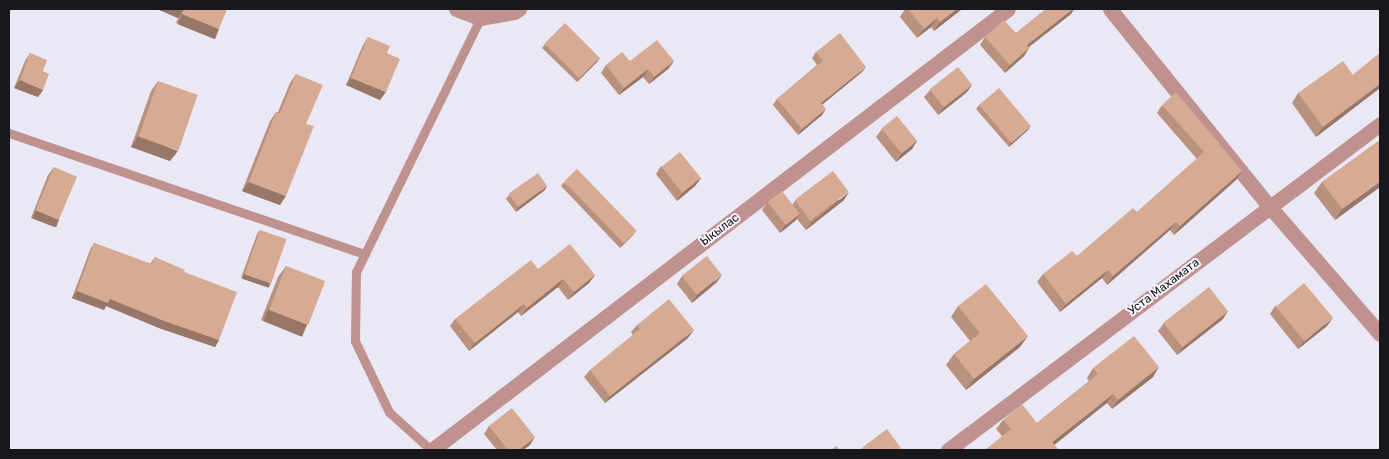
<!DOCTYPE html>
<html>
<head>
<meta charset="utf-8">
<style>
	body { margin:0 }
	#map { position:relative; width:1389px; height:459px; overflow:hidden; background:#eae8f5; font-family:Rubik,sans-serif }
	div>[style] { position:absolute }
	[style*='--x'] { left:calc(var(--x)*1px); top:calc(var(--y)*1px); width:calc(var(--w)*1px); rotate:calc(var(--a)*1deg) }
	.lane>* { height:9px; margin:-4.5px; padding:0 4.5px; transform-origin:4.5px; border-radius:4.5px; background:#bf928f }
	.street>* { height:15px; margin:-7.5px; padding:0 7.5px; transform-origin:7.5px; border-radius:7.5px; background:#bf928f }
	.wall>* { inset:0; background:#b9927f }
	.shaded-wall>* { inset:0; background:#967768; transform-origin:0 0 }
	.building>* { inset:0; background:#d7aa94; transform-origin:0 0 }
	span { translate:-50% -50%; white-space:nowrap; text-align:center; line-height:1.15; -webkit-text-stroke:4px #f8f6fe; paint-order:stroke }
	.street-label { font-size:12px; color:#18171b }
	.frame { position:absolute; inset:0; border:10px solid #18171b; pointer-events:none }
</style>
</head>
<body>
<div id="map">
	<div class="lane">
		<i style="--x:9;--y:133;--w:376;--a:18.8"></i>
		<i style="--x:431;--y:450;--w:57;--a:-137.9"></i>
		<i style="--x:389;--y:412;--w:79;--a:-115.6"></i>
		<i style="--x:355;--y:341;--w:69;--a:-89.2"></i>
		<i style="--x:356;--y:272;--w:293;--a:-63.9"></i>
	</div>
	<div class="street">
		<i style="--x:456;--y:9;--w:26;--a:21"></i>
		<i style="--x:480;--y:18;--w:35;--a:-10"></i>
		<i style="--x:514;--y:12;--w:6;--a:-31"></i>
		<i style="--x:1110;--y:9;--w:255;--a:51.1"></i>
		<i style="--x:1270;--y:207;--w:168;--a:49.1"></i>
		<i style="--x:432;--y:450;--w:725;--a:-37.44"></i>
		<i style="--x:948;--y:450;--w:541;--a:-37.04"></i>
	</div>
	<div class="wall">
		<i style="clip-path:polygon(157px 9px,227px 9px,213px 38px,176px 23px,178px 18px)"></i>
		<i style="clip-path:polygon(905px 9px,962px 9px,934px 31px,931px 27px,917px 38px,900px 17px)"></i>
		<i style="clip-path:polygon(1046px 9px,1074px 9px,1071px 14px,1029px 47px,1029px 48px,1024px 56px,1005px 73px,980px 45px,985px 37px,1016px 33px)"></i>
		<i style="clip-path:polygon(368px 37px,387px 53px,380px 100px,346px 85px,363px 45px)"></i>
		<i style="clip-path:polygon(545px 44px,600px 58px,597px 62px,577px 82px,542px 48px)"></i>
		<i style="clip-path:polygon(816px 52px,862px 72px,822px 104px,822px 115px,798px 135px,773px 105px,777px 99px,817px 65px,812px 58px)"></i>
		<i style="clip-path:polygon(30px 53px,43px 71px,43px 90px,38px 97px,14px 88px,25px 61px)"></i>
		<i style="clip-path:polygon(1380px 53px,1380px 88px,1316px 137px,1292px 103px,1298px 93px,1353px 75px)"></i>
		<i style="clip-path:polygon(630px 61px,674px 61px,668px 69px,649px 84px,643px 77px,619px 95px,601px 73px,606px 65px)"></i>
		<i style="clip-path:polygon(296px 74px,306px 124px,280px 205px,242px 191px,270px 121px,276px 112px,278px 112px,290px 83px)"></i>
		<i style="clip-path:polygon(158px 81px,170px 161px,131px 147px,151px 91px)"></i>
		<i style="clip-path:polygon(972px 85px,966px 93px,938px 115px,924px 97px,930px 90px)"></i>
		<i style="clip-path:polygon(979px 105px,1028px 130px,1009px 147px,976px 109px)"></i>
		<i style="clip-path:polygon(1162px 105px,1242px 171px,1236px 180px,1174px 235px,1170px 230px,1107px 285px,1102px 278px,1060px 312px,1037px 282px,1043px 274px,1077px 256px,1137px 212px,1197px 159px,1157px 113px)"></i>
		<i style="clip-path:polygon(882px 129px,917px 141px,912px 149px,896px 162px,876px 137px)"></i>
		<i style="clip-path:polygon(1380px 140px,1380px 187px,1335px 220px,1314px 193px,1322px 182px)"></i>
		<i style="clip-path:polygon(661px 166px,701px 178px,695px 186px,677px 201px,656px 174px)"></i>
		<i style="clip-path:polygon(54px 167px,54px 227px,31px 218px,48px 175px)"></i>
		<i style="clip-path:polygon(564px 182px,633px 235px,620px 248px,561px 186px)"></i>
		<i style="clip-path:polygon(545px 190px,516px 212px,506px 199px,509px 195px)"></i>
		<i style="clip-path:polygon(844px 200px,806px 230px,797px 219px,795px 221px,780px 233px,762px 210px,768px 202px,793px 204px,795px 201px)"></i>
		<i style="clip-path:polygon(260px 230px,267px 287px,241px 278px,257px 234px)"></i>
		<i style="clip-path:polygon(94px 243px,150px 264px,155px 257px,184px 272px,219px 340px,215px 347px,159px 328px,106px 306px,104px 310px,72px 298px,90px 250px)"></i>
		<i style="clip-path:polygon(286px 266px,307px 325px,300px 336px,261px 320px,278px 277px)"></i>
		<i style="clip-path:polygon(538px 269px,595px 275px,589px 283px,568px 300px,558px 287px,521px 316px,518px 312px,469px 351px,450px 326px,455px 319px)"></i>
		<i style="clip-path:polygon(682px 276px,717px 282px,692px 303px,677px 284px)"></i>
		<i style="clip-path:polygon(958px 306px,1020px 347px,966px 390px,946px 365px,954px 354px,970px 341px,951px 317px)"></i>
		<i style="clip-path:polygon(1275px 306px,1327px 326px,1298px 349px,1270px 314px)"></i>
		<i style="clip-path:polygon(1223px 319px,1177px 355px,1158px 331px,1164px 323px)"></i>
		<i style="clip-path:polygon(637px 325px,688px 338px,605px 403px,584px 377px,590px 370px,633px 335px,631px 332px)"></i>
		<i style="clip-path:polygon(1093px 368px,1153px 377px,1112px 409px,1107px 403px,1002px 436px,996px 429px,1003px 420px,1037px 423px,1089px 381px,1087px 378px)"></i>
		<i style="clip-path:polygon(489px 426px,530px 445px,523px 450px,497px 450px,484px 434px)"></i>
	</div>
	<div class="shaded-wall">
		<i style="clip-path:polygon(157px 9px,184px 9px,178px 18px)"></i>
		<i style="clip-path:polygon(957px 9px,962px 9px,934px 31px,940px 22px)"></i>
		<i style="clip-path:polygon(1073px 9px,1074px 9px,1071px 14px,1021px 53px,1027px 45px)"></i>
		<i style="left:182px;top:14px;width:40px;height:11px;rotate:22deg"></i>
		<i style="clip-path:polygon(937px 18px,931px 27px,917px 38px,924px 29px)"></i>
		<i style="clip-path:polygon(1029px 48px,1024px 56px,1005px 73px,1010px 65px)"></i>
		<i style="clip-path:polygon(600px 58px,597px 62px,577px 82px,580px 78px)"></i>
		<i style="clip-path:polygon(674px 61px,668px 69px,649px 84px,654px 77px)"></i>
		<i style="clip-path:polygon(866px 67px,862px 72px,817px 109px,821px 103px)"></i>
		<i style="clip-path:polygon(648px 69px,643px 77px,619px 95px,624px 88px)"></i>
		<i style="clip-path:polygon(351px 78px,386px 92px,380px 100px,346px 85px)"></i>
		<i style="clip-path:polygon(20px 80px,43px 90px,38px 97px,14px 88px)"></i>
		<i style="clip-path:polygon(1380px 84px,1380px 88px,1316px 137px,1323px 127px)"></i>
		<i style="clip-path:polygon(972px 85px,966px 93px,938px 115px,944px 107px)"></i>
		<i style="clip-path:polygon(826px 109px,822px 115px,798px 135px,802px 129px)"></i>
		<i style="clip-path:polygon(1031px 126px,1028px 130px,1009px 147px,1011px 143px)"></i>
		<i style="clip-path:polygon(138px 136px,178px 151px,170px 161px,131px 147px)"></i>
		<i style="clip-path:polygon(917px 141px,912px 149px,896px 162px,901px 154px)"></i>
		<i style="clip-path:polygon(1242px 171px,1236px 180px,1174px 235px,1180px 226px)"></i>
		<i style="clip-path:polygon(701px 178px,695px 186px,677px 201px,682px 193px)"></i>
		<i style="clip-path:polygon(249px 182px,286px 196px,280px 205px,242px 191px)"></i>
		<i style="clip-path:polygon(1380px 182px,1380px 187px,1335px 220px,1342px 209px)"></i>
		<i style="clip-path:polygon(547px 186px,545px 190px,516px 212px,518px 208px)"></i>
		<i style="clip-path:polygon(849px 192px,844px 200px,806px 230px,811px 223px)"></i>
		<i style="left:36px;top:210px;width:25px;height:9px;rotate:21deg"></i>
		<i style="clip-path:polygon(800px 214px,795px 221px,780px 233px,785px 225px)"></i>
		<i style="clip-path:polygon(1176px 222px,1170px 230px,1107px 285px,1113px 276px)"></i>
		<i style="clip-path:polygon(636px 231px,633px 235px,620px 248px,623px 244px)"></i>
		<i style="clip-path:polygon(1108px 270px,1102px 278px,1060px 312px,1066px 304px)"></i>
		<i style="left:244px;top:274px;width:28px;height:5px;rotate:19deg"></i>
		<i style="clip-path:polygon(595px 275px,589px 283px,568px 300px,574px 292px)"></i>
		<i style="clip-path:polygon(722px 275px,717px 282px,692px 303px,697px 295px)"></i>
		<i style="clip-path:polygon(563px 279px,558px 287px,521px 316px,527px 308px)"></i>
		<i style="clip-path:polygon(77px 291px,110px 299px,219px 340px,215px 347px,159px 328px,106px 306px,104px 310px,72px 298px)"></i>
		<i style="clip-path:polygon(524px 304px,518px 312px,469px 351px,475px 343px)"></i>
		<i style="left:268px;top:309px;width:42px;height:13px;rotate:22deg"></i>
		<i style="clip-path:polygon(1228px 311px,1223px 319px,1177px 355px,1183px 347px)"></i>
		<i style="clip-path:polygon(1333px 318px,1327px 326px,1298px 349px,1304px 341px)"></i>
		<i style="clip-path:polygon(694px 330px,688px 338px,605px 403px,610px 396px)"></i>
		<i style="clip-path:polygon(1028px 336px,1020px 347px,966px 390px,974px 379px)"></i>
		<i style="clip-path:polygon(1159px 367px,1153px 377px,1112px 409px,1118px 400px)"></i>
		<i style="clip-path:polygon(1113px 394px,1107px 403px,1048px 450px,1052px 442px)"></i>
		<i style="clip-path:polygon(535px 437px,530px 445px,523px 450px,519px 450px)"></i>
	</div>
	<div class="building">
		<i style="clip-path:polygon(184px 9px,227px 9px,219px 29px,182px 14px)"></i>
		<i style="clip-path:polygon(908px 9px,957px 9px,940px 22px,937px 18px,924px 29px)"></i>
		<i style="clip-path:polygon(1046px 9px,1073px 9px,1027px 45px,1029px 48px,1010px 65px,985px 37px,1004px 20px,1016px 33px)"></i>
		<i style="left:565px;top:23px;width:49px;height:29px;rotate:45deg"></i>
		<i style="clip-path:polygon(840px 33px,866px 67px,821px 103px,826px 109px,802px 129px,777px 99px,823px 61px,816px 52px)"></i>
		<i style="clip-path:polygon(368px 37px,390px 46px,387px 53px,400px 59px,386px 92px,351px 78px)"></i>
		<i style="clip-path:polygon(657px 40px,674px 61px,654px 77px,648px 69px,624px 88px,606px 65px,622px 52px,630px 61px)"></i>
		<i style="clip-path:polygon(30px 53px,47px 60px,43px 71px,49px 74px,43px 90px,20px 80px)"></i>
		<i style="clip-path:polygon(1380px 53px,1380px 84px,1323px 127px,1298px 93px,1343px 61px,1353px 75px)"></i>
		<i style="left:958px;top:67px;width:23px;height:36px;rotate:52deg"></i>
		<i style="clip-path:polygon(296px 74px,323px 85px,306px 124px,314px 126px,286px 196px,249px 182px,276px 112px,280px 113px)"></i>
		<i style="left:158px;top:81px;width:42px;height:59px;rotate:19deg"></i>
		<i style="left:999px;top:88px;width:50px;height:26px;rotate:50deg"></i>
		<i style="clip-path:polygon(1176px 92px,1242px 171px,1180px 226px,1176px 222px,1113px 276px,1108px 270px,1066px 304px,1043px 274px,1072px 251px,1077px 256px,1133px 208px,1137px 212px,1204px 152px,1162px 105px)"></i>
		<i style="left:897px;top:116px;width:32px;height:20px;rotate:51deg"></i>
		<i style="clip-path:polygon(1380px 140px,1380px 182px,1342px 209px,1322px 182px)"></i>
		<i style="left:680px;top:152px;width:33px;height:24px;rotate:51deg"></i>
		<i style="left:54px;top:167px;width:25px;height:47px;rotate:23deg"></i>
		<i style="left:577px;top:169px;width:86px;height:18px;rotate:46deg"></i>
		<i style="left:833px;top:171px;width:26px;height:48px;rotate:53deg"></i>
		<i style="left:538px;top:173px;width:16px;height:36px;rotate:55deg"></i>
		<i style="left:782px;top:191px;width:29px;height:18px;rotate:52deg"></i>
		<i style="left:260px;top:230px;width:28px;height:47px;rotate:19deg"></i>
		<i style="clip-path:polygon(94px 243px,152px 264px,155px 257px,185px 270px,184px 272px,237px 292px,219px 340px,164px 321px,110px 299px,108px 303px,77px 291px)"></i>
		<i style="clip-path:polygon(570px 244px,595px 275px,574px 292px,563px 279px,527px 308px,524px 304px,475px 343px,455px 319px,531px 260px,538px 269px)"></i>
		<i style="left:707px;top:256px;width:24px;height:32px;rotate:52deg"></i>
		<i style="left:286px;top:266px;width:42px;height:47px;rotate:21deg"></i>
		<i style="left:1304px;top:283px;width:45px;height:37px;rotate:50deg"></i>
		<i style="clip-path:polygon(986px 284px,1028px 336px,974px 379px,954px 354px,980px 333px,958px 306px)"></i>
		<i style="left:1209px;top:287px;width:31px;height:58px;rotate:52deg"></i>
		<i style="clip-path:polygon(669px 299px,694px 330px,610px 396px,590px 370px,640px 329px,637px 325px)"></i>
		<i style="clip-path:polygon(1134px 336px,1159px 367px,1118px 400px,1113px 394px,1052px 442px,1059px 450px,985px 450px,1011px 429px,1003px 420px,1022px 404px,1037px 423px,1098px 374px,1093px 368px)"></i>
		<i style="clip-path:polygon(512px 408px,535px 437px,519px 450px,508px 450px,489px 426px)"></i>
		<i style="clip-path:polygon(887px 429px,901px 448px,898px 450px,859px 450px)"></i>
		<i style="clip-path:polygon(836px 446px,840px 450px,831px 450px)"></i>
	</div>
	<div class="street-label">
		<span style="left:720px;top:230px;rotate:-37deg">Ыкылас</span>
		<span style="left:1164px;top:287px;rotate:-37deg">Уста Махамата</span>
	</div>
	<div class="frame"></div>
</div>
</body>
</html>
